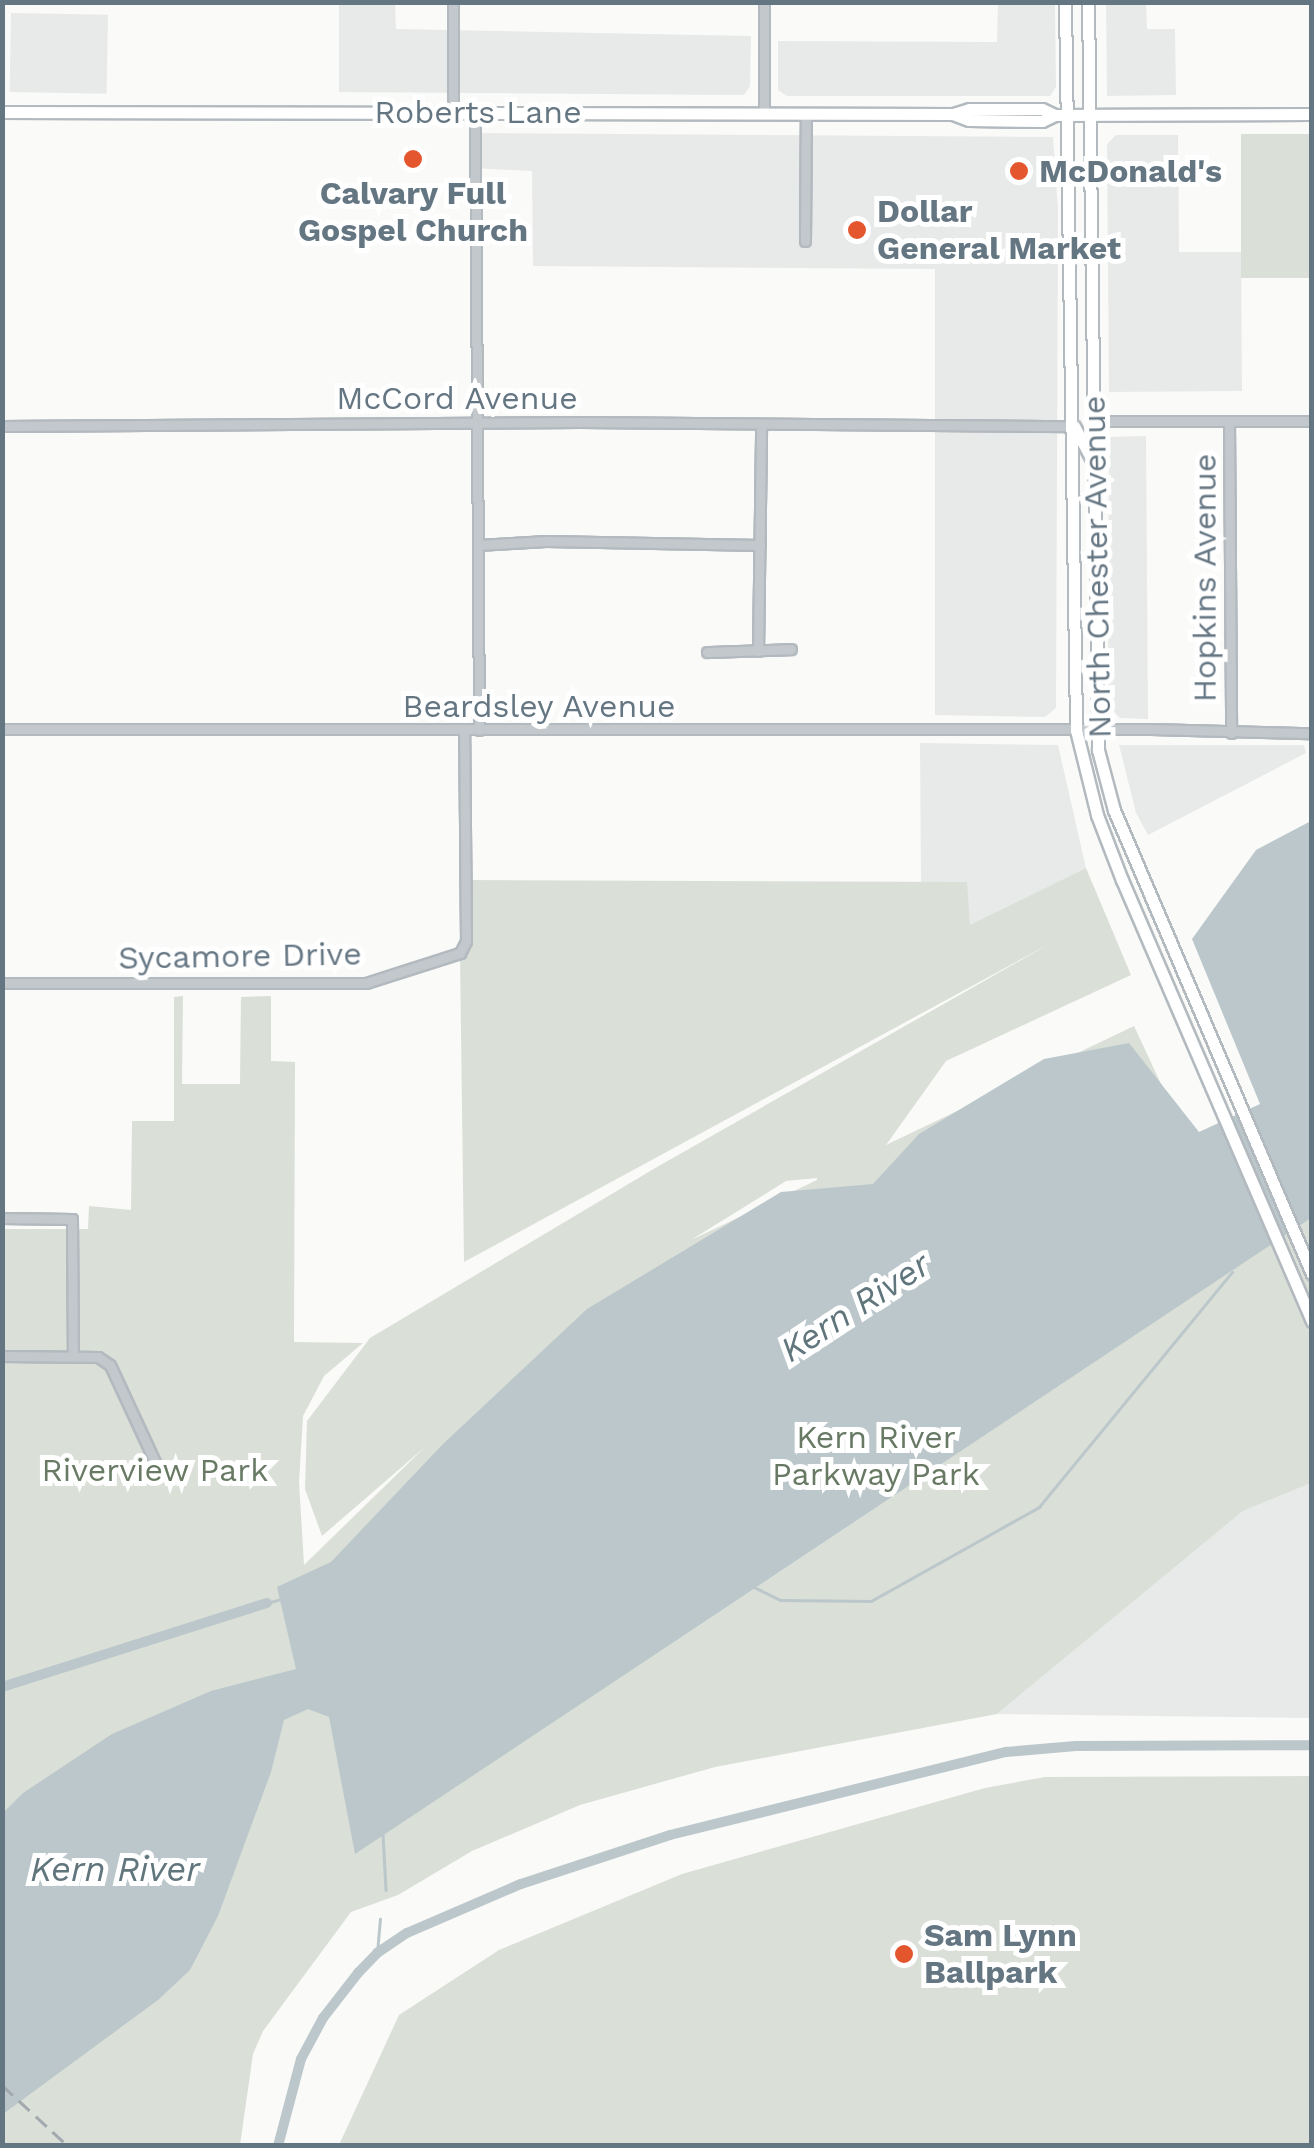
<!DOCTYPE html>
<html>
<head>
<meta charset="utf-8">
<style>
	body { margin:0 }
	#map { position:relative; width:1314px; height:2148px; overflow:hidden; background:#fafaf8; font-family:"Work Sans",sans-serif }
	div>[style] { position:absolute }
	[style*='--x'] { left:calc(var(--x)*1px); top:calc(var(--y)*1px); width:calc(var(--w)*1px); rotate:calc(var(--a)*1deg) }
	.built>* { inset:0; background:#e8e9e9; transform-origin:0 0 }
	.green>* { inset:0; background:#dadfd7; transform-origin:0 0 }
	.water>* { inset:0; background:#bbc7cb }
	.stream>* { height:2.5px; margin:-1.25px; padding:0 1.25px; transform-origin:1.25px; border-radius:1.25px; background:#bbc7cb }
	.canal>* { height:10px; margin:-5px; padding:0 5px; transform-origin:5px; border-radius:5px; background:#bbc7cb }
	.roads { filter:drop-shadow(2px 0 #b3babf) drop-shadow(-2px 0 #b3babf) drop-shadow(0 2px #b3babf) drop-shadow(0 -2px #b3babf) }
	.street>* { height:9px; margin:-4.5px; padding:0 4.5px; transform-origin:4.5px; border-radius:4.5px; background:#c3c8cc }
	.secondary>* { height:11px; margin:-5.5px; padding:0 5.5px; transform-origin:5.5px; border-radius:5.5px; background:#fff }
	.rail>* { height:2.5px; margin-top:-1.25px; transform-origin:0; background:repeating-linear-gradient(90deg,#a2aab0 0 15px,transparent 0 23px) }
	.dots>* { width:28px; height:28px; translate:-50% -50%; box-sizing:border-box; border:5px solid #fff; border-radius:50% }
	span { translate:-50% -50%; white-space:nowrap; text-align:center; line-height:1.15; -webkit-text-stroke:10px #fff; paint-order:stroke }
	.street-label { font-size:32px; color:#657683 }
	.poi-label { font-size:32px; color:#657683; font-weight:700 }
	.left { translate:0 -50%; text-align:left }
	.park-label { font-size:32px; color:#687a64 }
	.water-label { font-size:35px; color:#60757c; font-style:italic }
	.frame { position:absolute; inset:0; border:5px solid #657683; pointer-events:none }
</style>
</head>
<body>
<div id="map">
	<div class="built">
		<i style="clip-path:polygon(339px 3px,395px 3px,396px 29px,751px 36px,750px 86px,744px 95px,727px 95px,339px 92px)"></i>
		<i style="clip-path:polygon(998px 3px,1055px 3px,1056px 87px,1050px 96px,787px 96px,778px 90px,778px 41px,997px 42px)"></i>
		<i style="clip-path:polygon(1106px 3px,1146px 3px,1147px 29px,1175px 29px,1176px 95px,1107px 96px)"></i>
		<i style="left:11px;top:13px;width:97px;height:79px;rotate:1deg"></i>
		<i style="clip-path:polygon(471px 133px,1053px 137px,1058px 210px,1056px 708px,1045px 717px,935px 715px,935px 269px,533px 266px,532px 171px,472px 168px)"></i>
		<i style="clip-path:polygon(1116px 135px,1178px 135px,1179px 252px,1241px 252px,1242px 391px,1109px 392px,1107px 144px)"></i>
		<i style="clip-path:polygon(1146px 436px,1148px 719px,1120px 718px,1108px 705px,1109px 437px)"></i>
		<i style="clip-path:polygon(920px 743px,1058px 745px,1086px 868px,970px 926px,966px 882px,921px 882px)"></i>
		<i style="clip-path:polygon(1119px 745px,1304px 745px,1306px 753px,1148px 835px,1136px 813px)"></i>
		<i style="clip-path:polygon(1311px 1483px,1311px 1718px,997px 1714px,1243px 1511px)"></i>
	</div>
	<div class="green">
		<i style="left:1241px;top:134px;width:70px;height:144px"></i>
		<i style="clip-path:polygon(evenodd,1311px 847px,1311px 1483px,1243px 1511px,997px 1714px,715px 1767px,580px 1805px,472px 1851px,398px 1895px,351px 1912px,263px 2031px,253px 2054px,240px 2145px,3px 2145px,2px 1229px,88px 1229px,89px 1206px,131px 1210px,132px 1121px,174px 1121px,174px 997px,183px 996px,182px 1084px,240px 1084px,241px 997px,271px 996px,271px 1061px,295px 1062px,294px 1342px,363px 1343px,324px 1376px,303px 1416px,299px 1482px,304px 1565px,425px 1447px,322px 1536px,305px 1489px,307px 1421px,370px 1338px,657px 1167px,1051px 943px,464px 1262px,460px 953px,465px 880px,967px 882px,970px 925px,1086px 868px,1131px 975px,946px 1061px,886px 1145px,1134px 1026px,1190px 1146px,1278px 1104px,1311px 847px,817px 1178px,817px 1180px,691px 1240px,786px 1181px,817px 1178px)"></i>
		<i style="clip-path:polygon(1311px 1776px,1311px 2145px,339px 2145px,399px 2015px,499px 1950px,682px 1874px,985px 1788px,1045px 1777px)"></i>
	</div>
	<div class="water">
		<i style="clip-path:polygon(1311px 821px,1311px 1218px,355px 1854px,329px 1717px,308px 1709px,284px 1720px,271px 1772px,218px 1916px,190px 1970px,158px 2000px,3px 2114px,3px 1813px,23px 1793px,112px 1734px,211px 1691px,296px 1669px,277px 1587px,331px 1562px,443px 1444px,587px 1309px,781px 1192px,873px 1184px,919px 1134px,1044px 1059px,1129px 1043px,1199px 1132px,1260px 1104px,1192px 939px,1256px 850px)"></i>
	</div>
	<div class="stream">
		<i style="--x:754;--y:1587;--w:30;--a:26"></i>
		<i style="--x:781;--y:1600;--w:90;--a:0.6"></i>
		<i style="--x:871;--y:1601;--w:193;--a:-29.2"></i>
		<i style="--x:1039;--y:1507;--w:304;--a:-50.6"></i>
		<i style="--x:267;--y:1603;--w:19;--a:-16"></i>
		<i style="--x:383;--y:1834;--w:56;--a:86.9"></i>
		<i style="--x:377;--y:1953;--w:34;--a:-85"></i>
	</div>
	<div class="canal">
		<i style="--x:2;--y:1687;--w:278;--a:-17.6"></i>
		<i style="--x:278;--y:2146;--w:90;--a:-75.2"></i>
		<i style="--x:301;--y:2059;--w:47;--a:-61.8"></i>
		<i style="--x:323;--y:2018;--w:57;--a:-52.1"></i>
		<i style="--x:358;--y:1973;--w:28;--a:-46"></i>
		<i style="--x:377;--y:1953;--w:36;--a:-34"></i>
		<i style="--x:407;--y:1933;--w:124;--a:-23.3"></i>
		<i style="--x:521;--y:1884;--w:157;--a:-18.2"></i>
		<i style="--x:670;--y:1835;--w:346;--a:-13.9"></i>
		<i style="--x:1006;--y:1752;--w:70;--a:-4.9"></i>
		<i style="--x:1076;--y:1746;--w:236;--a:-0.2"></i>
	</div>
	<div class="roads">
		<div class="street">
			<i style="--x:764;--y:2;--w:112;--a:90"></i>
			<i style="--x:453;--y:112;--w:110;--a:-90"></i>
			<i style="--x:475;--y:112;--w:618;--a:89.63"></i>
			<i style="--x:805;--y:241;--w:128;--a:-89.6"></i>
			<i style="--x:1096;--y:421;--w:216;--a:0"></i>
			<i style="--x:1229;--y:422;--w:311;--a:89.6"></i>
			<i style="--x:2;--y:426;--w:578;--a:-0.4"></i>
			<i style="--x:580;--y:422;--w:494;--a:0.5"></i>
			<i style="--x:478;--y:545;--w:68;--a:-3.4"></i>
			<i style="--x:546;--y:541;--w:214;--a:1.1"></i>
			<i style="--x:758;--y:651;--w:226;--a:-89.2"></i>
			<i style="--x:707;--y:652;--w:84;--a:-2"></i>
			<i style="--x:2;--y:729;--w:1149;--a:0"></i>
			<i style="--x:1151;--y:729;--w:158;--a:1.5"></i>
			<i style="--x:2;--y:983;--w:364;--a:0"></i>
			<i style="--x:366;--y:983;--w:99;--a:-17.7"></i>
			<i style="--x:460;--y:953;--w:13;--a:-63"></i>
			<i style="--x:466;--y:941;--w:211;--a:-90.5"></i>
			<i style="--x:2;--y:1218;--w:70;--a:0.8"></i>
			<i style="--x:72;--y:1219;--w:138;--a:89.6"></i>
			<i style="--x:2;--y:1356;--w:96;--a:0.6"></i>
			<i style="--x:98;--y:1357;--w:14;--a:34"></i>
			<i style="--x:110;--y:1365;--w:109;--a:65.1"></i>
			<i style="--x:156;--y:1464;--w:15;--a:110"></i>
		</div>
		<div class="secondary">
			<i style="--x:1065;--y:2;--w:728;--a:89.13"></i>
			<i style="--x:1076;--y:730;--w:88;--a:76.1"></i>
			<i style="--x:1097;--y:815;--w:70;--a:69"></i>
			<i style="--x:1122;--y:880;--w:480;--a:66.7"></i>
			<i style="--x:1088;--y:2;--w:748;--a:89.23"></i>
			<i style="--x:1098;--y:750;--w:62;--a:75.1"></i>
			<i style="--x:1114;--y:810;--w:504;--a:66.89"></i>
			<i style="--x:2;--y:112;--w:951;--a:0.12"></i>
			<i style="--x:953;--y:114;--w:17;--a:-17"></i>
			<i style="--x:969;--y:109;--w:73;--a:0"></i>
			<i style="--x:1042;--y:109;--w:14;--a:25"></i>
			<i style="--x:1055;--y:115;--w:257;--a:-0.2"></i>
			<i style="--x:953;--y:114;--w:17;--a:21"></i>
			<i style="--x:969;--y:120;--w:73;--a:0.8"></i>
			<i style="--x:1042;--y:121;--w:14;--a:-25"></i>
			<i style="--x:1074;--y:426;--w:38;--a:62"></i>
		</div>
	</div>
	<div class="rail">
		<i style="--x:2;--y:2085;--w:90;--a:42.7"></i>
	</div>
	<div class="dots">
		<i style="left:413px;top:159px;background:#e4572e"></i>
		<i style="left:1019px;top:171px;background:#e4572e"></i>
		<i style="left:857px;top:230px;background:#e4572e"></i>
		<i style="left:904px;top:1954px;background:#e4572e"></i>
	</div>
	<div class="street-label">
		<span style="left:478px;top:112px">Roberts Lane</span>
		<span style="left:457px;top:398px">McCord Avenue</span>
		<span style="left:1097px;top:567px;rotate:-91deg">North Chester Avenue</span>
		<span style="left:1205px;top:578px;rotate:-90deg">Hopkins Avenue</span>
		<span style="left:539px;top:706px">Beardsley Avenue</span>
		<span style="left:240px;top:956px;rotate:-1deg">Sycamore Drive</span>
	</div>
	<div class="poi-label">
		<span class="left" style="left:1039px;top:171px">McDonald's</span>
		<span style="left:413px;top:212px">Calvary Full<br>Gospel Church</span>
		<span class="left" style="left:877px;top:230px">Dollar<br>General Market</span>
		<span class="left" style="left:924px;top:1954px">Sam Lynn<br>Ballpark</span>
	</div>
	<div class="park-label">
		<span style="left:876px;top:1456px">Kern River<br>Parkway Park</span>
		<span style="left:155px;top:1470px">Riverview Park</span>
	</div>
	<div class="water-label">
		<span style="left:855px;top:1307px;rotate:-33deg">Kern River</span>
		<span style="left:115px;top:1869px">Kern River</span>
	</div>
	<div class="frame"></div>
</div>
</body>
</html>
